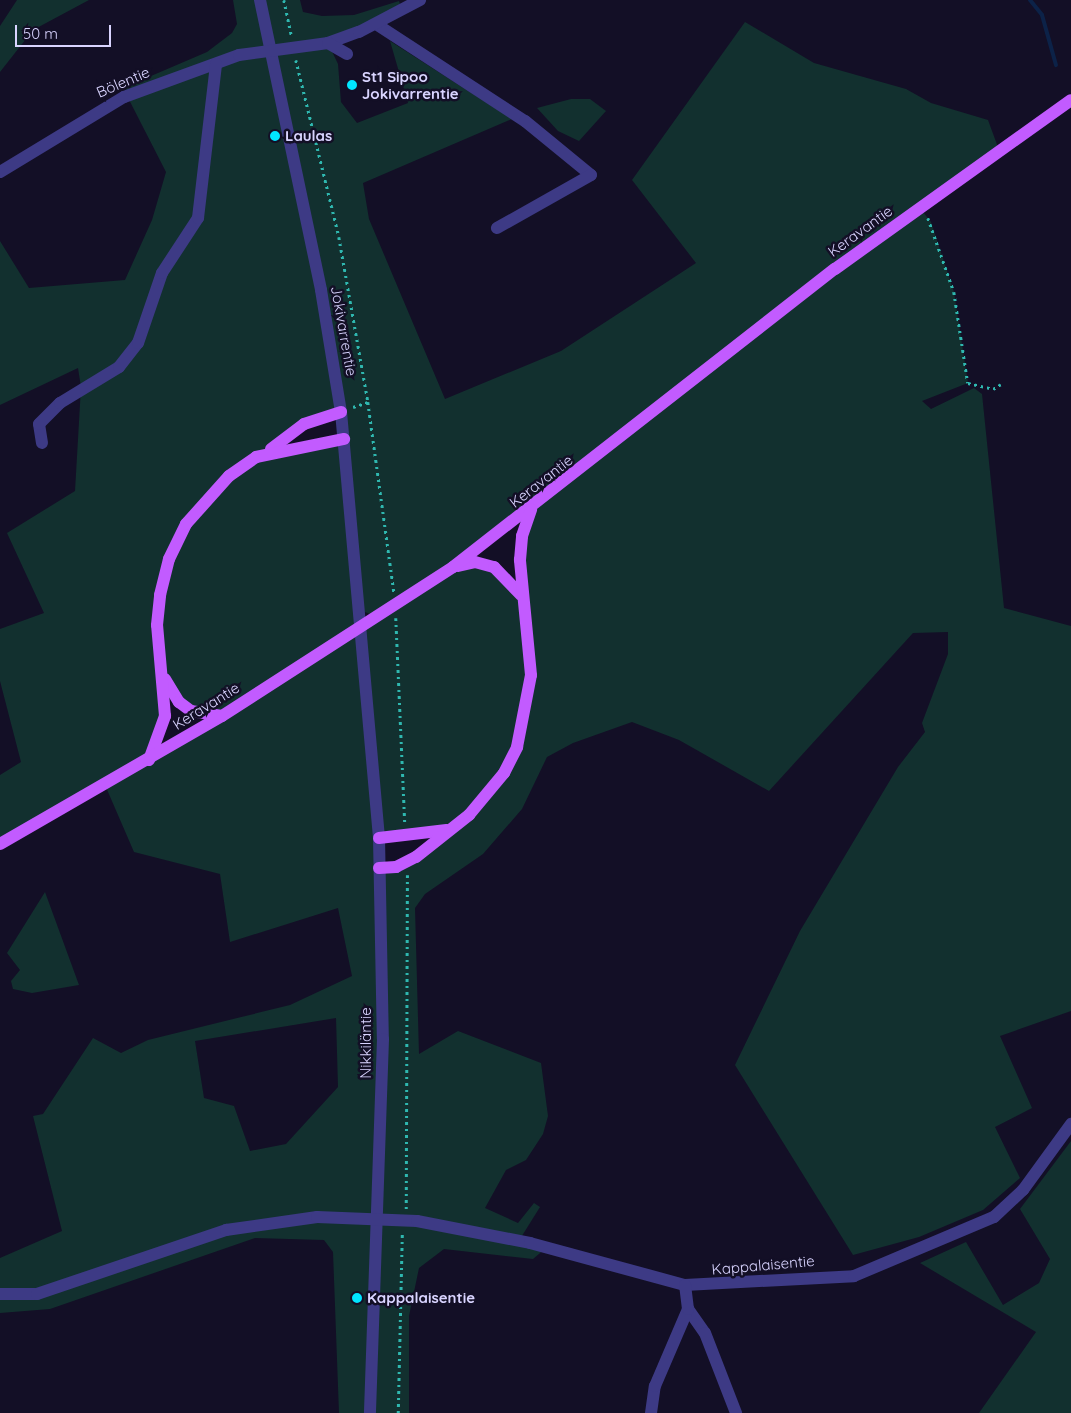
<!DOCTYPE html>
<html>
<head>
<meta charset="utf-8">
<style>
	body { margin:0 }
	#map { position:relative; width:1071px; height:1413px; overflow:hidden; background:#130f26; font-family:Quicksand,sans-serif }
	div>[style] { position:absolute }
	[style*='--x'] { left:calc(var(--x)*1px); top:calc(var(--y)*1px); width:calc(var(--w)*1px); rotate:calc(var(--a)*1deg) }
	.green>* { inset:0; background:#12302f }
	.stream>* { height:4px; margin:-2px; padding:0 2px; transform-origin:2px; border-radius:2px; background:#0c2248 }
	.path>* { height:2.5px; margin-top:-1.25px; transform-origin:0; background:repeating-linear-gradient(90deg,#2fb8b0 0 2.5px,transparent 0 6.5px) }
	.minor>* { height:12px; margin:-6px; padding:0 6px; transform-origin:6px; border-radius:6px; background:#3d3a85 }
	.major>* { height:12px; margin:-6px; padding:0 6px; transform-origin:6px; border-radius:6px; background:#c25bff }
	.dots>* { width:14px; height:14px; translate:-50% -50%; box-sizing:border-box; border:2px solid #130f26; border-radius:50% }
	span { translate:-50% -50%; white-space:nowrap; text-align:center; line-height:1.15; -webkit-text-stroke:5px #130f26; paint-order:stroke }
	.poi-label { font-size:15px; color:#d9d4ff; font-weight:700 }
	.left { translate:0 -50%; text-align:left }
	.street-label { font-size:15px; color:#d9d4ff }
	.scale { position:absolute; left:15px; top:25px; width:96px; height:22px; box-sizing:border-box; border:2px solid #d9d4ff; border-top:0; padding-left:6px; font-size:15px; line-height:18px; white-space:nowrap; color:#d9d4ff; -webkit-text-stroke:4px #130f26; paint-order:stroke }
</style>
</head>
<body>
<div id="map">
	<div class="green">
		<i style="clip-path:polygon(17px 0,89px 0,33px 30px,0 72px,0 26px)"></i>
		<i style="clip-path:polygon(evenodd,233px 0,300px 0,303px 12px,322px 16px,354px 15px,399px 1px,402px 10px,328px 43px,338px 64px,341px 102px,357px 123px,408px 103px,390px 41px,512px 119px,363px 183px,369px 219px,445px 399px,561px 351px,696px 263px,632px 180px,745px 22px,814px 63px,906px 89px,931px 103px,988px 120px,999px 150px,919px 207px,931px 222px,954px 292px,968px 383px,922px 401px,931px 409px,974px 388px,982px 394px,1004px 608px,1071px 626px,1071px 1011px,1000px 1036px,1032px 1108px,995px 1127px,1020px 1178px,983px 1210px,919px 1237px,853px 1255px,735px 1065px,800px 931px,898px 767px,925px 732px,922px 723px,948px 654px,948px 632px,913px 633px,769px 791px,679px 740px,632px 722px,573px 743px,547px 757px,522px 809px,483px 854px,425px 894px,415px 908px,419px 1054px,458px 1031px,541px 1063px,548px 1116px,543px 1134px,526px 1160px,506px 1170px,485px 1208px,518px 1223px,534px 1203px,540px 1207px,520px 1239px,546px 1248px,533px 1259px,444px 1249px,419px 1268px,409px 1316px,409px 1413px,339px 1413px,333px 1252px,324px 1240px,255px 1238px,50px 1309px,0 1313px,0 1258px,62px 1231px,33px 1116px,43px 1114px,93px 1038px,121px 1053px,148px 1040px,290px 1005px,352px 976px,338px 908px,230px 942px,220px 874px,134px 852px,105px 785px,0 850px,0 775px,21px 762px,0 681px,0 629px,44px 613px,7px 533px,75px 491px,81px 387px,78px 368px,0 405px,0 241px,29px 288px,125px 280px,152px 220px,166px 172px,123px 88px,207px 52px,232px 33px,237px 24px,233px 0,341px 412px,344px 438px,259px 456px,304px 424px,341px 412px,233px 0,531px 511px,517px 586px,494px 567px,452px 569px,531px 511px,233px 0,360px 610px,375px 616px,362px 630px,360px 610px,233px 0,166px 697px,221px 717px,149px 759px,166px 697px,233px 0,454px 829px,396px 867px,379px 868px,379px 838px,454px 829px,233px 0,336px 1018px,338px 1087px,286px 1144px,250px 1151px,234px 1106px,204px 1098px,195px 1041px,336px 1018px)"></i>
		<i style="clip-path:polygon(571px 99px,590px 99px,606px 111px,579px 141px,558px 131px,537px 108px)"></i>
		<i style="clip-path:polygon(45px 892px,79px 985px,32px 993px,13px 989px,11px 981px,20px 970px,7px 953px)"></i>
		<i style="clip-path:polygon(1071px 1141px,1071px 1413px,979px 1413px,1036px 1332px,920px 1263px,966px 1242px,1003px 1305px,1039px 1283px,1050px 1259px,1020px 1209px)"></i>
	</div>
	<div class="stream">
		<i style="--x:1030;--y:0;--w:19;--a:51"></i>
		<i style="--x:1042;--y:15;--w:52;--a:74.4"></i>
	</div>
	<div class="path">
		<i style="--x:284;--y:0;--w:38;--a:78"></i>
		<i style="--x:296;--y:60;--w:182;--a:76.3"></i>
		<i style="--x:339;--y:237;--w:168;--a:80"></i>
		<i style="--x:368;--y:402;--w:192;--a:82.2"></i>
		<i style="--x:928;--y:218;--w:78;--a:70.6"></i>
		<i style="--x:954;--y:292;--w:92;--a:81.3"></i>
		<i style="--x:968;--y:383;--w:26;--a:13"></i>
		<i style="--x:993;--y:389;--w:9;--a:-32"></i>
		<i style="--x:353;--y:407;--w:16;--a:-18"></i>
		<i style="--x:396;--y:618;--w:204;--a:87.5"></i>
		<i style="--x:406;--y:1209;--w:334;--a:-89.8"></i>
		<i style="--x:398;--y:1413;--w:181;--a:-88.7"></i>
	</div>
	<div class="minor">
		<i style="--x:260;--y:0;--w:296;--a:78.1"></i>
		<i style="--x:321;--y:290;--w:124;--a:80.7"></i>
		<i style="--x:341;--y:412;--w:428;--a:84.9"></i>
		<i style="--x:379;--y:838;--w:201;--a:88.9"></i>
		<i style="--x:383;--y:1039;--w:374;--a:92"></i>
		<i style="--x:376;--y:24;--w:178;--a:33.1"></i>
		<i style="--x:525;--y:121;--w:85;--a:39.3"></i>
		<i style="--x:591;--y:175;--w:108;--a:150.6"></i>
		<i style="--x:328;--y:43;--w:33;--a:-20"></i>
		<i style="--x:359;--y:32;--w:69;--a:-27.7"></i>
		<i style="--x:0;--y:172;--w:145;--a:-31.2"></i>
		<i style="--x:124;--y:97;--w:122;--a:-20.1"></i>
		<i style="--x:239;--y:55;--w:90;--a:-7.7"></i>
		<i style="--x:328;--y:43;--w:22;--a:30"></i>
		<i style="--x:42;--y:443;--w:19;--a:-99"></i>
		<i style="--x:39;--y:424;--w:30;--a:-45"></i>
		<i style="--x:60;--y:403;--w:69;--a:-31.4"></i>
		<i style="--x:119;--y:367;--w:31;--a:-52"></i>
		<i style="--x:138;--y:343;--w:74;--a:-71.1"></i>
		<i style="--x:162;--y:273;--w:66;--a:-56.8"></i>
		<i style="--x:198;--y:218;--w:155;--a:-83.3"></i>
		<i style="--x:0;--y:1294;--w:37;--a:0"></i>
		<i style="--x:37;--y:1294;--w:200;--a:-18.7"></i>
		<i style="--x:226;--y:1230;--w:92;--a:-8.1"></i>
		<i style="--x:317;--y:1217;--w:100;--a:2.3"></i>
		<i style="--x:417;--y:1221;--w:115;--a:11"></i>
		<i style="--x:530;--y:1243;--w:161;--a:15.2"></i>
		<i style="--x:685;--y:1285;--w:169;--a:-3"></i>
		<i style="--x:854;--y:1276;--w:152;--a:-22.9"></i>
		<i style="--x:994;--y:1217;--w:40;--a:-43"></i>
		<i style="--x:1023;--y:1190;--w:82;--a:-54"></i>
		<i style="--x:688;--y:1309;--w:29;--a:55"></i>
		<i style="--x:705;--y:1333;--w:86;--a:68.8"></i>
		<i style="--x:651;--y:1413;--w:27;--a:-82"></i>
		<i style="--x:655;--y:1386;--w:84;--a:-66.8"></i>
		<i style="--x:688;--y:1309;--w:24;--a:-97"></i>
	</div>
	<div class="major">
		<i style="--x:271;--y:449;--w:41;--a:-37.1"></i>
		<i style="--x:304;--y:424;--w:39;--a:-18"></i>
		<i style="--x:458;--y:566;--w:17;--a:-13"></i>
		<i style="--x:475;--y:562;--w:20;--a:15"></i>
		<i style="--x:494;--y:567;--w:39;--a:46"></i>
		<i style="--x:165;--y:679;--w:27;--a:59"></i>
		<i style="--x:179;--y:702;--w:15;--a:37"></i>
		<i style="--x:191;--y:711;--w:31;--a:9"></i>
		<i style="--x:149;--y:760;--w:47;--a:-70"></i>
		<i style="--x:165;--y:716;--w:91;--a:-95"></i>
		<i style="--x:157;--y:625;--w:30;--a:-84"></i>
		<i style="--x:160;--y:595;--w:37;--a:-76"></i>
		<i style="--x:169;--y:559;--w:39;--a:-64"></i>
		<i style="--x:186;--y:524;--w:64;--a:-48.1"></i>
		<i style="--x:229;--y:476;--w:33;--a:-35"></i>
		<i style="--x:256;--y:457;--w:90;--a:-11.6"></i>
		<i style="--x:379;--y:838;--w:68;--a:-6.7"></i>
		<i style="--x:0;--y:844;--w:256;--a:-30"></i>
		<i style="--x:222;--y:716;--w:275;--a:-32.8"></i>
		<i style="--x:453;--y:567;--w:484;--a:-38"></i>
		<i style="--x:835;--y:269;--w:290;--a:-35.6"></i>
		<i style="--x:379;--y:868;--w:17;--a:-3"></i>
		<i style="--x:396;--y:867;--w:22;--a:-27"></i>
		<i style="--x:416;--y:857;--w:68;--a:-38.4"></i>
		<i style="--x:469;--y:815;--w:55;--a:-50.2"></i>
		<i style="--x:504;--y:773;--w:29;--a:-63"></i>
		<i style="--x:517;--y:747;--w:73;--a:-79"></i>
		<i style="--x:531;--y:675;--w:116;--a:-95.5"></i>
		<i style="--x:520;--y:560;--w:24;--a:-85"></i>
		<i style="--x:522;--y:536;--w:28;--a:-71"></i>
	</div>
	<div class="dots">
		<i style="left:352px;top:85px;background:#00e5ff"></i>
		<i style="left:275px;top:136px;background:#00e5ff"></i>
		<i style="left:357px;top:1298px;background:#00e5ff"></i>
	</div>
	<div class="poi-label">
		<span class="left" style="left:362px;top:85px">St1 Sipoo<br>Jokivarrentie</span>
		<span class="left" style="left:285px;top:136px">Laulas</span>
		<span class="left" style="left:367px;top:1298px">Kappalaisentie</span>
	</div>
	<div class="street-label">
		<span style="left:123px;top:82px;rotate:-23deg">Bölentie</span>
		<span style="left:860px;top:231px;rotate:-36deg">Keravantie</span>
		<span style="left:344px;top:331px;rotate:80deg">Jokivarrentie</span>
		<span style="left:541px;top:481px;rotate:-38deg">Keravantie</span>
		<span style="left:206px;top:706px;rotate:-32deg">Keravantie</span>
		<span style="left:366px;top:1043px;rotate:-90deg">Nikkiläntie</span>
		<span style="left:763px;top:1265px;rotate:-5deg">Kappalaisentie</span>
	</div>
	<div class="scale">50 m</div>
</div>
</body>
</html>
